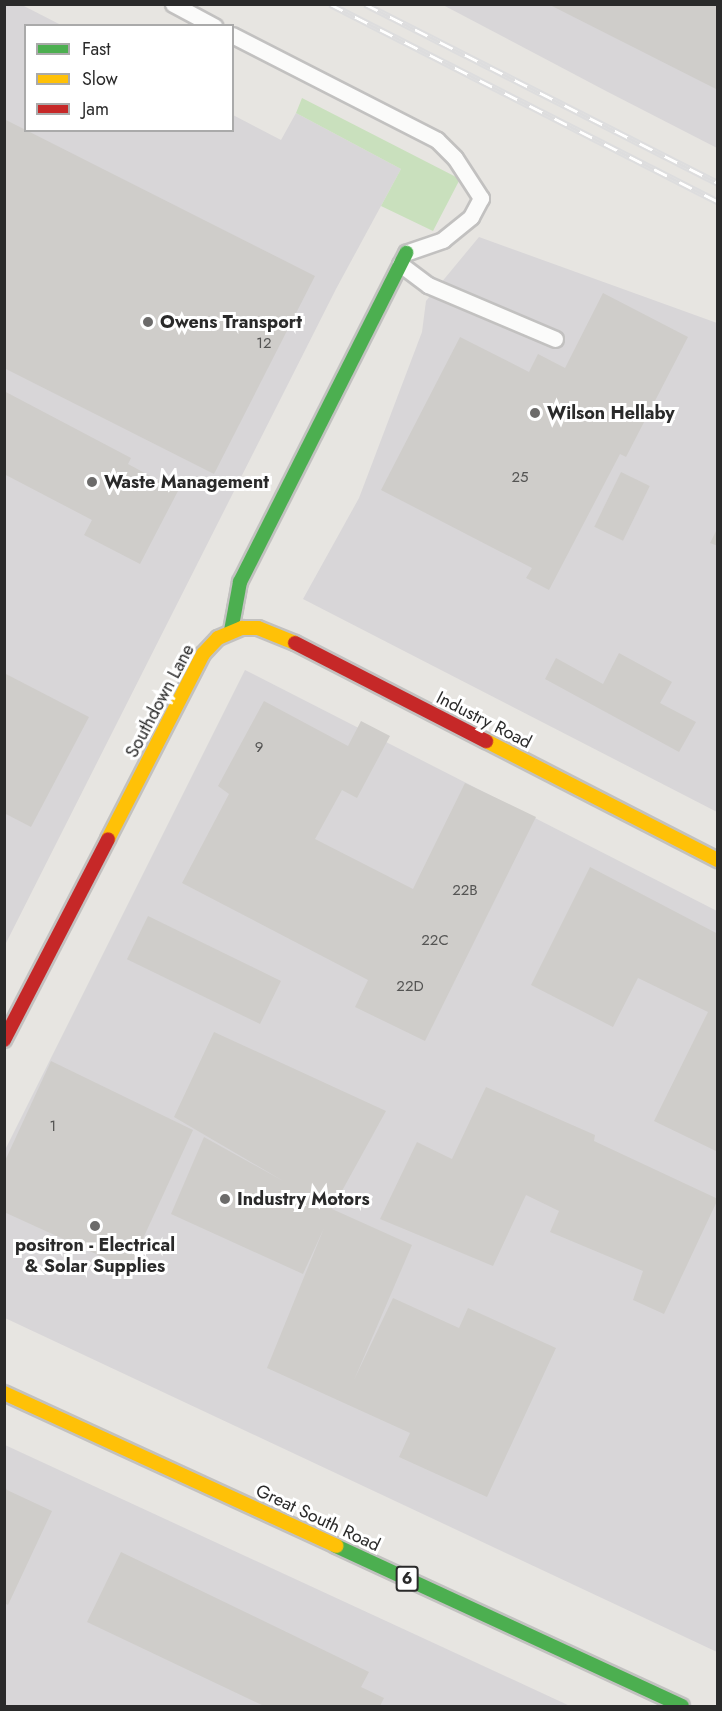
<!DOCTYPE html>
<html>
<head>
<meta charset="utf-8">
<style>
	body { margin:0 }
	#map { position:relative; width:722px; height:1711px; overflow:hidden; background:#e7e5e1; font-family:Jost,sans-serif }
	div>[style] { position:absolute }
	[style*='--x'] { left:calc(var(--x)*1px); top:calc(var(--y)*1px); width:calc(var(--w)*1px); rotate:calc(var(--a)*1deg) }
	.industrial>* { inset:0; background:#d8d6d8 }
	.green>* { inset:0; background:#c9e0bd }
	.building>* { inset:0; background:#cfcdca; transform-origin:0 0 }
	.roads { filter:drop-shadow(2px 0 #c2c1c0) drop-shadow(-2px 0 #c2c1c0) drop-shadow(0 2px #c2c1c0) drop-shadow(0 -2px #c2c1c0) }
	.lane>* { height:15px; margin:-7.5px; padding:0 7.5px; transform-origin:7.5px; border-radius:7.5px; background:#fbfbfa }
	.fast>* { height:14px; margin:-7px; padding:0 7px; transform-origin:7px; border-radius:7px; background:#4caf50 }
	.slow>* { height:14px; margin:-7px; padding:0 7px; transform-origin:7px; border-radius:7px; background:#ffc107 }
	.jam>* { height:14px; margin:-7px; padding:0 7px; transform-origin:7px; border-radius:7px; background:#c62828 }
	.rail>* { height:7px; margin-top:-3.5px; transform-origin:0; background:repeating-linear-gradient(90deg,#fff 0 14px,#ddddde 0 28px); box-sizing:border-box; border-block:2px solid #ddddde }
	.dots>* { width:16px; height:16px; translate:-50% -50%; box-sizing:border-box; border:3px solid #fff; border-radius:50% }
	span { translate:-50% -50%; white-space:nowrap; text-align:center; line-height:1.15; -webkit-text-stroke:6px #fff; paint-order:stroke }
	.number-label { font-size:15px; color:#545453 }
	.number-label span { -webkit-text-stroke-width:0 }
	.shield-label span { padding:2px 4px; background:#fff; border:2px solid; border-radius:4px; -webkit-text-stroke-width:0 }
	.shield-label { font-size:16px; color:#2a2a2a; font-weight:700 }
	.poi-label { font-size:18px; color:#2a2a2a; font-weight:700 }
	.left { translate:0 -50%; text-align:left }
	.street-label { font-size:18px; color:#2a2a2a }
	.frame { position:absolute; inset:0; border:6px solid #2a2a2a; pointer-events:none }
	.legend { position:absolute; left:24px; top:24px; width:210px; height:108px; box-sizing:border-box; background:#fff; border:2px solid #aaa; margin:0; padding:8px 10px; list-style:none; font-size:18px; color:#2a2a2a }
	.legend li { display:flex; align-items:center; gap:12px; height:30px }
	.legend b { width:30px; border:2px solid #aaa }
</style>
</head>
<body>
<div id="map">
	<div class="industrial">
		<i style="clip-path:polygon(20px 4px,61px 25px,26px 26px,26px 130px,232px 130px,233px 115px,281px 140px,296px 113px,401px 169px,336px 289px,5px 945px,4px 5px)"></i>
		<i style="clip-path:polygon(443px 5px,717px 5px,717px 148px,606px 91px)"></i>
		<i style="clip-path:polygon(479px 237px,717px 323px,717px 812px,303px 599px,359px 498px,422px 332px,426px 301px)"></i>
		<i style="clip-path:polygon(245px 670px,717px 911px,717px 1652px,5px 1318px,4px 1152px)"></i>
		<i style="clip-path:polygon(5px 1445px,570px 1706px,5px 1706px)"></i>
	</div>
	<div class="green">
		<i style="clip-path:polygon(302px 98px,460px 179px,433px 231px,381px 206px,401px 169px,296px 113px)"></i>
	</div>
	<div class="building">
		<i style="clip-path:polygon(548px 4px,718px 4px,718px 90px)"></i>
		<i style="clip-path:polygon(4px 119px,315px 276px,214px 474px,4px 368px)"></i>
		<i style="clip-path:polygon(603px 293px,688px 337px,626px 457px,620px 454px,549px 590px,526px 578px,532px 568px,381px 490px,460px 337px,529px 372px,538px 354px,565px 368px)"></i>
		<i style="clip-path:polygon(4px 391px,131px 458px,128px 464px,178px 491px,140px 564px,84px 535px,92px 520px,4px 474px)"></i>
		<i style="left:621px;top:472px;width:32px;height:61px;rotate:26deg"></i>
		<i style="clip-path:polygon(718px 527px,718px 546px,710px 543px)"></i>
		<i style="clip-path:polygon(619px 653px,672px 682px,660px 703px,696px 722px,679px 752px,545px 679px,556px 658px,603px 684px)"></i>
		<i style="clip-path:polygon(4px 673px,89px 717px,31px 827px,4px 813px)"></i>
		<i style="clip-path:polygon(264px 701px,348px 746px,361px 721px,390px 736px,357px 798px,342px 790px,315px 839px,413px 889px,465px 783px,536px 817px,425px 1041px,355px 1007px,368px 980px,182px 883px,229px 794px,218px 786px)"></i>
		<i style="clip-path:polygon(590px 867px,718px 934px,718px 1152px,654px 1121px,708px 1012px,638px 978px,613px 1027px,531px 985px)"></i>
		<i style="left:148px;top:916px;width:148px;height:48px;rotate:26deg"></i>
		<i style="clip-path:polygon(214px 1032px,386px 1111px,332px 1209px,412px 1245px,354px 1380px,393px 1298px,459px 1328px,468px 1308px,556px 1348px,487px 1497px,399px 1457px,410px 1433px,267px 1368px,324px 1228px,303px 1274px,171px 1214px,204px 1137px,285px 1182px,174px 1117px)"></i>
		<i style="clip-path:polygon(51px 1061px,193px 1130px,129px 1269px,4px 1212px,4px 1163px)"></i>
		<i style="clip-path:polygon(486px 1087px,595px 1135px,594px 1141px,718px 1199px,664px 1314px,633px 1300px,643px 1271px,550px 1232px,559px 1211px,526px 1195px,493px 1266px,380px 1219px,417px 1142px,452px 1159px)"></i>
		<i style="clip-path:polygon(4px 1485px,7px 1490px,52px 1511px,8px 1605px,4px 1603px)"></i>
		<i style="clip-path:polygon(121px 1552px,369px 1672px,361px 1687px,384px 1698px,380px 1706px,264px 1706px,87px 1622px)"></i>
	</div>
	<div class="roads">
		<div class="lane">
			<i style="--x:173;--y:4;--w:47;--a:28.2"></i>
			<i style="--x:232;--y:35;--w:230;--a:27.1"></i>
			<i style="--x:437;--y:140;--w:25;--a:45"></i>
			<i style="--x:455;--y:158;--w:48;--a:57"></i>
			<i style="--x:481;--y:198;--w:21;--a:118"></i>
			<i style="--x:471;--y:217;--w:36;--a:141"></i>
			<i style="--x:443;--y:240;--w:39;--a:161"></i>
			<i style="--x:400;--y:264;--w:35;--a:37"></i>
			<i style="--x:428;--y:285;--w:138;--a:23"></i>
		</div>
		<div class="fast">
			<i style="--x:231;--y:631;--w:50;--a:-79.6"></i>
			<i style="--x:240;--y:582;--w:369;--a:-63.2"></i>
			<i style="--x:336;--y:1546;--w:381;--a:24.8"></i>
		</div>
		<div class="slow">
			<i style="--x:486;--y:741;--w:261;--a:27.2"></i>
			<i style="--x:108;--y:839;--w:208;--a:-62.8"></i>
			<i style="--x:203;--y:654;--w:22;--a:-47"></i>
			<i style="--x:218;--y:638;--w:26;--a:-23"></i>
			<i style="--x:242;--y:628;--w:16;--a:0"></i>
			<i style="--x:258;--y:628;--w:40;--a:22"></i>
			<i style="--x:4;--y:1393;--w:366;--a:24.7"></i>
		</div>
		<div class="jam">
			<i style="--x:295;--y:643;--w:215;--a:27.2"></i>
			<i style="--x:4;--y:1040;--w:226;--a:-62.6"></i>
		</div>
	</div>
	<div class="rail">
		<i style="--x:330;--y:4;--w:436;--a:27"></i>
		<i style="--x:365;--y:4;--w:396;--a:26.9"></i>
	</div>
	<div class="dots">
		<i style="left:148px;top:322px;background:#6c6b6a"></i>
		<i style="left:535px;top:413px;background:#6c6b6a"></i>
		<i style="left:92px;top:482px;background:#6c6b6a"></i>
		<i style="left:225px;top:1199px;background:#6c6b6a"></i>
		<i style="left:95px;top:1226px;background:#6c6b6a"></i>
	</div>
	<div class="number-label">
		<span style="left:264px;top:344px">12</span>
		<span style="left:520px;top:478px">25</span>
		<span style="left:259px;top:748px">9</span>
		<span style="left:465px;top:891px">22B</span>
		<span style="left:435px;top:941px">22C</span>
		<span style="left:410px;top:987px">22D</span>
		<span style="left:53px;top:1127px">1</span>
	</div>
	<div class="shield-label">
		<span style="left:407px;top:1579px">6</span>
	</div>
	<div class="poi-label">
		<span class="left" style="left:160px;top:322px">Owens Transport</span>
		<span class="left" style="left:547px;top:413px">Wilson Hellaby</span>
		<span class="left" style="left:104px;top:482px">Waste Management</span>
		<span class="left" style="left:237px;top:1199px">Industry Motors</span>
		<span style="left:95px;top:1256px">positron - Electrical<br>&amp; Solar Supplies</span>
	</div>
	<div class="street-label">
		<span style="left:160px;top:701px;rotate:-62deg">Southdown Lane</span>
		<span style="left:484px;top:720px;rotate:27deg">Industry Road</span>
		<span style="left:318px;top:1518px;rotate:25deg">Great South Road</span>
	</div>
	<div class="frame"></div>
	<ul class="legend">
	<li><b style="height:8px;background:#4caf50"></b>Fast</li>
	<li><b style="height:8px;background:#ffc107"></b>Slow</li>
	<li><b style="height:8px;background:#c62828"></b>Jam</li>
	</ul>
</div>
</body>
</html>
